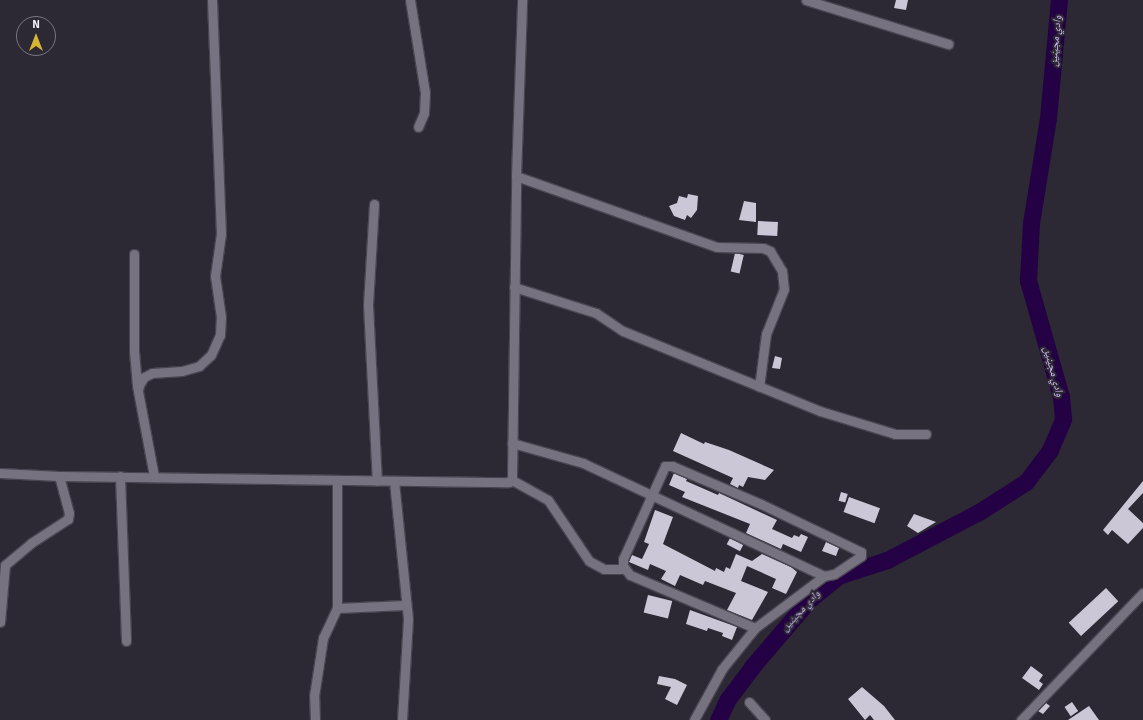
<!DOCTYPE html>
<html>
<head>
<meta charset="utf-8">
<style>
	body { margin:0 }
	#map { position:relative; width:1143px; height:720px; overflow:hidden; background:#2c2834; font-family:Signika,"Noto Naskh Arabic",sans-serif }
	div>[style] { position:absolute }
	[style*='--x'] { left:calc(var(--x)*1px); top:calc(var(--y)*1px); width:calc(var(--w)*1px); rotate:calc(var(--a)*1deg) }
	.river>* { height:17px; margin:-8.5px; padding:0 8.5px; transform-origin:8.5px; border-radius:8.5px; background:#240044 }
	.building>* { inset:0; background:#ccc7d7; transform-origin:0 0 }
	.roads { filter:drop-shadow(1px 0 #4a4550) drop-shadow(-1px 0 #4a4550) drop-shadow(0 1px #4a4550) drop-shadow(0 -1px #4a4550) }
	.street>* { height:9px; margin:-4.5px; padding:0 4.5px; transform-origin:4.5px; border-radius:4.5px; background:#777280 }
	span { translate:-50% -50%; white-space:nowrap; text-align:center; line-height:1.15; -webkit-text-stroke:4px #2c2834; paint-order:stroke }
	.water-label { font-size:11px; color:#d5bffc; font-style:italic }
	.north { position:absolute; left:16px; top:16px; width:40px; height:40px; box-sizing:border-box; background:#2c2834; border:1px solid #7b7782; border-radius:50%; rotate:0deg; font-size:11px; font-weight:700; line-height:16px; text-align:center; color:#f1eef6 }
	.north::after { content:''; display:block; margin:auto; width:14px; height:18px; background:#d6b534; clip-path:polygon(50% 0,100% 100%,50% 72%,0 100%) }
</style>
</head>
<body>
<div id="map">
	<div class="river">
		<i style="--x:718;--y:720;--w:23;--a:-65"></i>
		<i style="--x:728;--y:699;--w:39;--a:-53"></i>
		<i style="--x:751;--y:668;--w:91;--a:-49.5"></i>
		<i style="--x:810;--y:599;--w:36;--a:-39"></i>
		<i style="--x:838;--y:576;--w:52;--a:-18.1"></i>
		<i style="--x:887;--y:560;--w:104;--a:-27.6"></i>
		<i style="--x:979;--y:512;--w:56;--a:-32.6"></i>
		<i style="--x:1026;--y:482;--w:40;--a:-53"></i>
		<i style="--x:1050;--y:450;--w:34;--a:-67"></i>
		<i style="--x:1063;--y:419;--w:22;--a:-95"></i>
		<i style="--x:1061;--y:397;--w:122;--a:-105.8"></i>
		<i style="--x:1028;--y:280;--w:57;--a:-87"></i>
		<i style="--x:1031;--y:223;--w:106;--a:-80.8"></i>
		<i style="--x:1048;--y:118;--w:119;--a:-84.7"></i>
	</div>
	<div class="building">
		<i style="clip-path:polygon(896px 0,908px 0,906px 10px,894px 8px)"></i>
		<i style="clip-path:polygon(688px 194px,698px 196px,697px 210px,691px 218px,687px 215px,685px 220px,674px 216px,669px 206px,677px 203px,679px 196px,687px 198px)"></i>
		<i style="clip-path:polygon(744px 201px,756px 203px,756px 222px,739px 220px)"></i>
		<i style="left:758px;top:221px;width:20px;height:14px;rotate:3deg"></i>
		<i style="left:735px;top:253px;width:9px;height:19px;rotate:13deg"></i>
		<i style="clip-path:polygon(775px 356px,782px 358px,780px 369px,772px 368px)"></i>
		<i style="clip-path:polygon(681px 433px,704px 444px,705px 442px,729px 450px,774px 470px,765px 480px,748px 477px,743px 487px,739px 485px,738px 488px,730px 484px,733px 478px,673px 451px)"></i>
		<i style="clip-path:polygon(674px 473px,687px 479px,686px 481px,718px 495px,719px 493px,777px 520px,772px 529px,792px 538px,794px 535px,799px 537px,801px 534px,808px 537px,801px 552px,783px 544px,781px 549px,746px 533px,750px 524px,682px 497px,685px 492px,669px 485px)"></i>
		<i style="clip-path:polygon(1143px 481px,1143px 493px,1128px 509px,1143px 523px,1143px 528px,1128px 544px,1112px 530px,1108px 535px,1103px 530px)"></i>
		<i style="left:841px;top:492px;width:7px;height:9px;rotate:16deg"></i>
		<i style="left:849px;top:497px;width:33px;height:16px;rotate:20deg"></i>
		<i style="clip-path:polygon(655px 510px,673px 517px,663px 544px,715px 571px,716px 568px,724px 572px,726px 567px,730px 569px,736px 554px,752px 561px,762px 554px,791px 567px,797px 572px,786px 594px,772px 588px,776px 579px,747px 566px,741px 581px,768px 592px,752px 620px,727px 610px,736px 593px,705px 581px,703px 585px,680px 575px,675px 586px,661px 579px,666px 571px,650px 564px,648px 570px,629px 562px,632px 555px,642px 559px,649px 544px,644px 542px)"></i>
		<i style="clip-path:polygon(914px 514px,936px 522px,918px 533px,907px 526px)"></i>
		<i style="left:730px;top:538px;width:15px;height:7px;rotate:28deg"></i>
		<i style="clip-path:polygon(826px 542px,839px 548px,836px 556px,822px 551px)"></i>
		<i style="left:1106px;top:588px;width:18px;height:51px;rotate:47deg"></i>
		<i style="left:648px;top:595px;width:25px;height:18px;rotate:14deg"></i>
		<i style="clip-path:polygon(690px 610px,737px 627px,732px 640px,722px 636px,723px 633px,708px 628px,707px 631px,686px 624px)"></i>
		<i style="clip-path:polygon(1031px 666px,1043px 675px,1039px 681px,1043px 684px,1039px 690px,1022px 678px)"></i>
		<i style="clip-path:polygon(659px 676px,675px 679px,687px 685px,677px 705px,665px 699px,671px 687px,657px 684px)"></i>
		<i style="clip-path:polygon(862px 687px,884px 706px,895px 720px,874px 720px,870px 715px,865px 720px,848px 699px)"></i>
		<i style="left:1072px;top:702px;width:11px;height:9px;rotate:56deg"></i>
		<i style="clip-path:polygon(1046px 703px,1050px 706px,1043px 714px,1038px 711px)"></i>
		<i style="clip-path:polygon(1089px 706px,1099px 720px,1068px 720px)"></i>
	</div>
	<div class="roads">
		<div class="street">
			<i style="--x:410;--y:0;--w:94;--a:80.8"></i>
			<i style="--x:425;--y:93;--w:20;--a:93"></i>
			<i style="--x:424;--y:113;--w:15;--a:113"></i>
			<i style="--x:806;--y:0;--w:149;--a:17.2"></i>
			<i style="--x:516;--y:176;--w:213;--a:19.5"></i>
			<i style="--x:717;--y:247;--w:46;--a:1.2"></i>
			<i style="--x:763;--y:248;--w:8;--a:23"></i>
			<i style="--x:770;--y:251;--w:23;--a:59"></i>
			<i style="--x:782;--y:271;--w:18;--a:84"></i>
			<i style="--x:784;--y:289;--w:48;--a:111.8"></i>
			<i style="--x:766;--y:334;--w:53;--a:97.5"></i>
			<i style="--x:374;--y:204;--w:101;--a:93.4"></i>
			<i style="--x:368;--y:305;--w:176;--a:87.1"></i>
			<i style="--x:134;--y:254;--w:97;--a:90"></i>
			<i style="--x:134;--y:351;--w:37;--a:85"></i>
			<i style="--x:514;--y:287;--w:86;--a:17.6"></i>
			<i style="--x:596;--y:313;--w:32;--a:34"></i>
			<i style="--x:623;--y:331;--w:213;--a:22.1"></i>
			<i style="--x:820;--y:411;--w:78;--a:17"></i>
			<i style="--x:895;--y:434;--w:31;--a:0"></i>
			<i style="--x:512;--y:443;--w:74;--a:15.7"></i>
			<i style="--x:583;--y:463;--w:266;--a:25.1"></i>
			<i style="--x:824;--y:576;--w:86;--a:143"></i>
			<i style="--x:755;--y:628;--w:53;--a:128.8"></i>
			<i style="--x:722;--y:669;--w:58;--a:118.8"></i>
			<i style="--x:0;--y:473;--w:59;--a:2.9"></i>
			<i style="--x:59;--y:476;--w:450;--a:0.8"></i>
			<i style="--x:509;--y:482;--w:5;--a:-53"></i>
			<i style="--x:512;--y:478;--w:302;--a:-89.2"></i>
			<i style="--x:516;--y:176;--w:176;--a:-88"></i>
			<i style="--x:120;--y:476;--w:165;--a:87.9"></i>
			<i style="--x:154;--y:476;--w:86;--a:-100.7"></i>
			<i style="--x:138;--y:391;--w:6;--a:-81"></i>
			<i style="--x:139;--y:385;--w:9;--a:-58"></i>
			<i style="--x:144;--y:377;--w:9;--a:-27"></i>
			<i style="--x:152;--y:373;--w:30;--a:-4"></i>
			<i style="--x:182;--y:371;--w:18;--a:-16"></i>
			<i style="--x:199;--y:366;--w:16;--a:-43"></i>
			<i style="--x:211;--y:355;--w:22;--a:-66"></i>
			<i style="--x:220;--y:335;--w:18;--a:-87"></i>
			<i style="--x:221;--y:317;--w:41;--a:-98.3"></i>
			<i style="--x:215;--y:276;--w:42;--a:-81.9"></i>
			<i style="--x:221;--y:234;--w:234;--a:-92.2"></i>
			<i style="--x:512;--y:480;--w:41;--a:29.1"></i>
			<i style="--x:548;--y:500;--w:73;--a:56.1"></i>
			<i style="--x:589;--y:561;--w:17;--a:28"></i>
			<i style="--x:604;--y:569;--w:21;--a:0"></i>
			<i style="--x:394;--y:481;--w:139;--a:84.2"></i>
			<i style="--x:408;--y:619;--w:101;--a:93.4"></i>
			<i style="--x:337;--y:608;--w:69;--a:-2.5"></i>
			<i style="--x:0;--y:622;--w:57;--a:-85"></i>
			<i style="--x:5;--y:565;--w:34;--a:-40"></i>
			<i style="--x:31;--y:543;--w:44;--a:-33"></i>
			<i style="--x:68;--y:519;--w:6;--a:-81"></i>
			<i style="--x:69;--y:513;--w:38;--a:-105"></i>
			<i style="--x:755;--y:628;--w:136;--a:-157"></i>
			<i style="--x:630;--y:575;--w:11;--a:-128"></i>
			<i style="--x:623;--y:566;--w:7;--a:-90"></i>
			<i style="--x:623;--y:559;--w:102;--a:-65.7"></i>
			<i style="--x:665;--y:466;--w:7;--a:0"></i>
			<i style="--x:672;--y:466;--w:97;--a:23.1"></i>
			<i style="--x:761;--y:504;--w:111;--a:25.6"></i>
			<i style="--x:861;--y:552;--w:4;--a:90"></i>
			<i style="--x:861;--y:556;--w:32;--a:146"></i>
			<i style="--x:834;--y:574;--w:10;--a:169"></i>
			<i style="--x:749;--y:702;--w:24;--a:48"></i>
			<i style="--x:315;--y:720;--w:24;--a:-92"></i>
			<i style="--x:314;--y:696;--w:59;--a:-81.2"></i>
			<i style="--x:323;--y:638;--w:33;--a:-65"></i>
			<i style="--x:337;--y:608;--w:128;--a:-90"></i>
			<i style="--x:1021;--y:720;--w:176;--a:-46.2"></i>
		</div>
	</div>
	<div class="water-label">
		<span style="left:1056px;top:41px;rotate:-85deg">وادي مجينين</span>
		<span style="left:1053px;top:372px;rotate:75deg">وادي مجينين</span>
		<span style="left:801px;top:611px;rotate:-47deg">وادي مجينين</span>
	</div>
	<div class="north">N</div>
</div>
</body>
</html>
